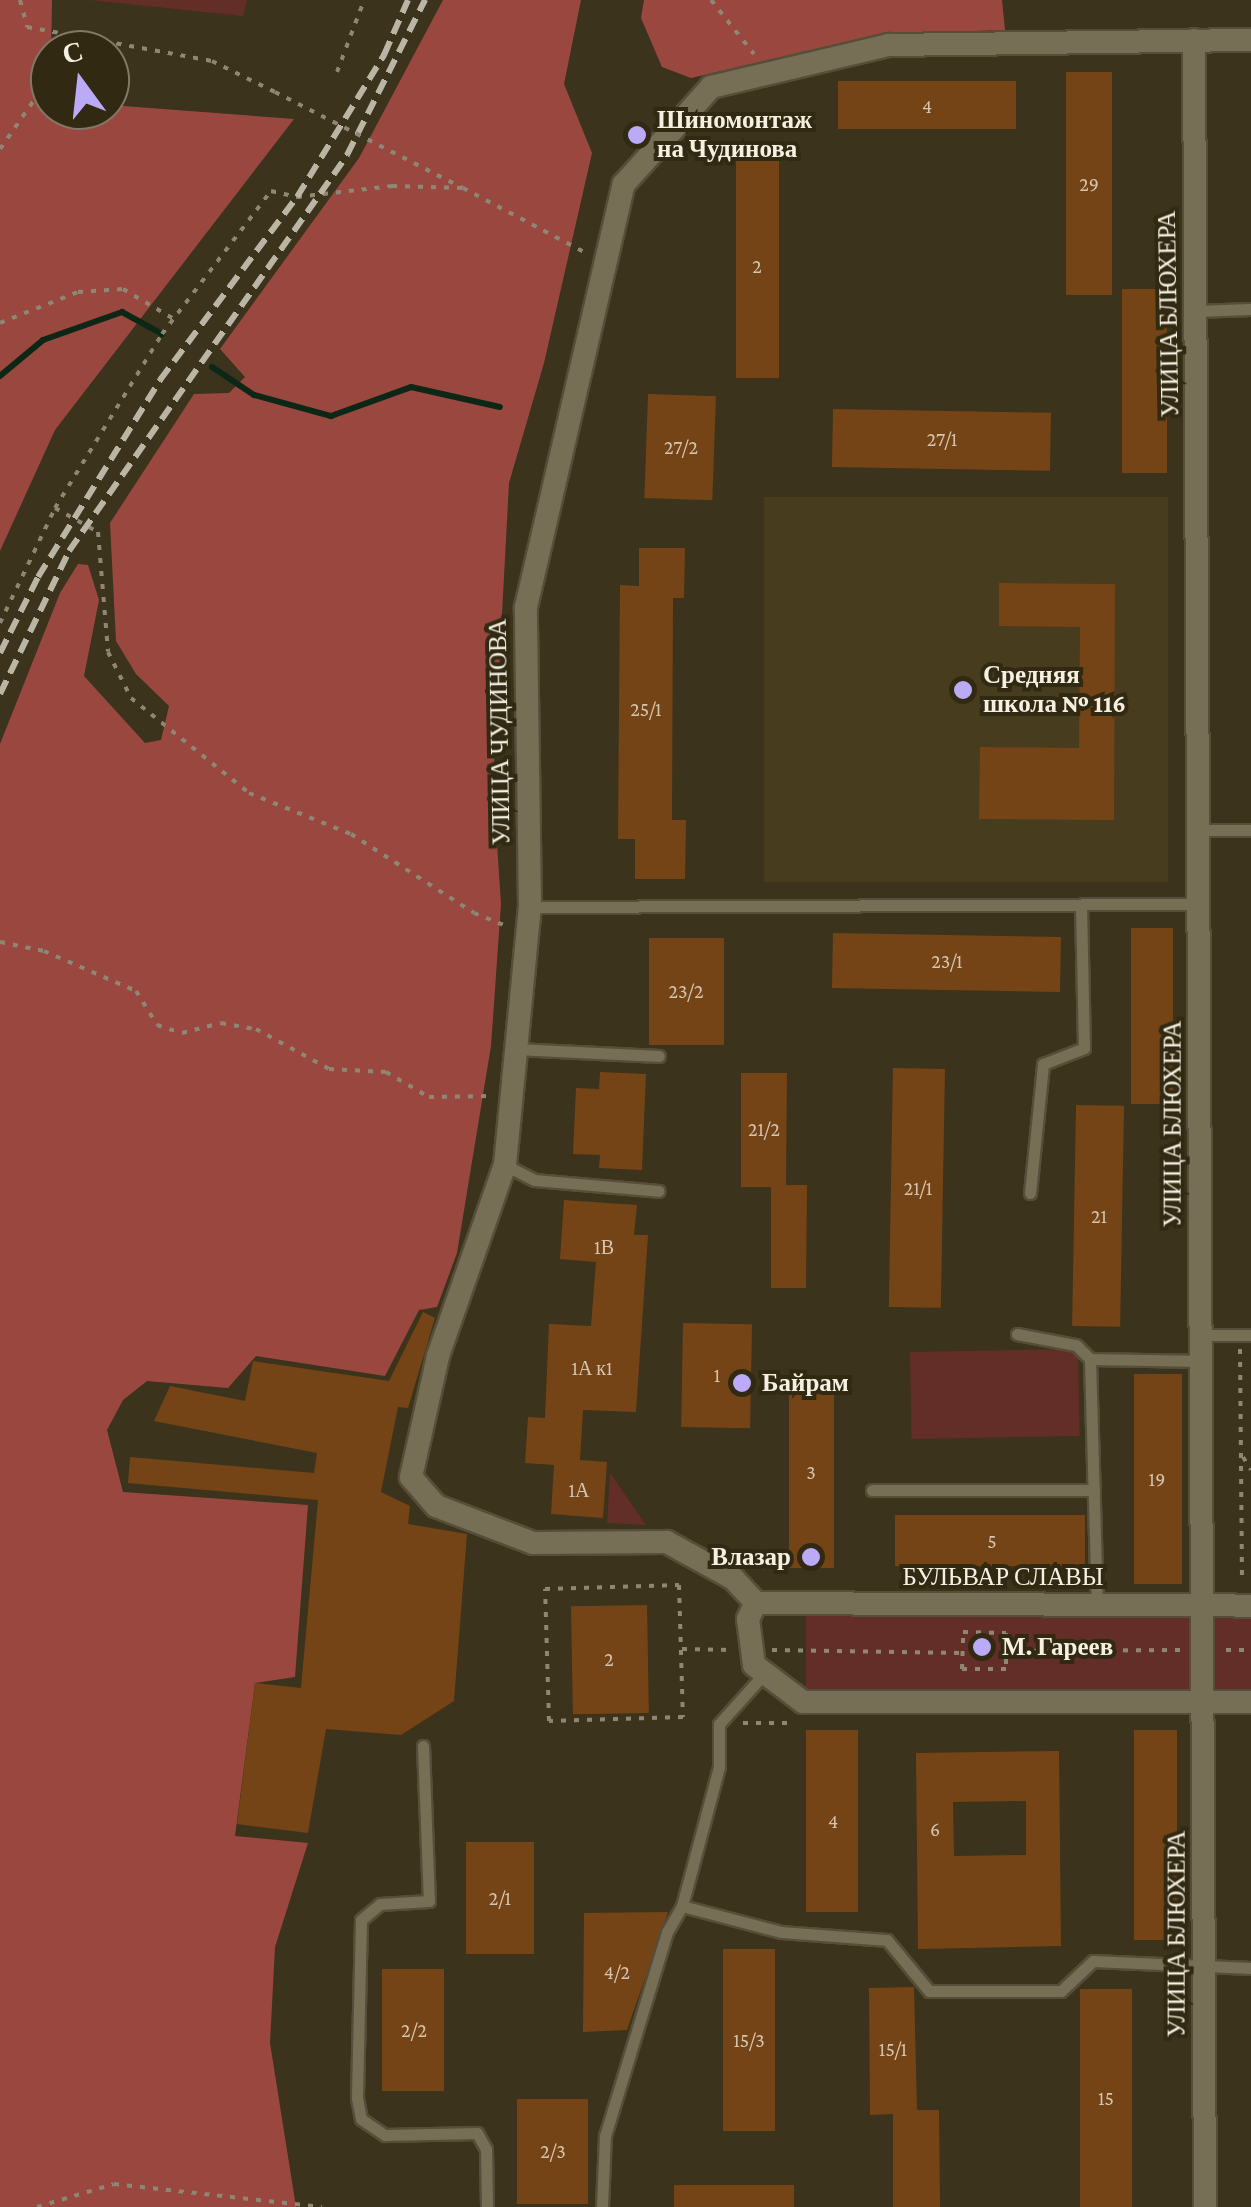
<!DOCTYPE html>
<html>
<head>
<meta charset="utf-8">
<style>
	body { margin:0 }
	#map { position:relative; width:1251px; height:2207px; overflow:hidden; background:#3b331c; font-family:"Crimson Pro",serif }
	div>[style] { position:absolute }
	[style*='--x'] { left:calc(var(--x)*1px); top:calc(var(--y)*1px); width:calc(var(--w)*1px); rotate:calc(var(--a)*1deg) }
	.built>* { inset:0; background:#473c1e; transform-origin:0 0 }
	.green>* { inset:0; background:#642e28; transform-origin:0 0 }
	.forest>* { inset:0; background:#9a483f }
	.stream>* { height:6px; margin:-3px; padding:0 3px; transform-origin:3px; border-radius:3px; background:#0d2716 }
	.building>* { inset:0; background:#754416; transform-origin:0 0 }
	.path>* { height:4px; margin-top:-2px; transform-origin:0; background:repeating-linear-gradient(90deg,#8e8774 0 5px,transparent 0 13px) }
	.roads { filter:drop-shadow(2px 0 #554e39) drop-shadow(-2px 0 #554e39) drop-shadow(0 2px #554e39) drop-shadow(0 -2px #554e39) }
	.lane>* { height:11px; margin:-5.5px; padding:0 5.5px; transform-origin:5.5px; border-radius:5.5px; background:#766e55 }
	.street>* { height:22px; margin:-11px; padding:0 11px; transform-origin:11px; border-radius:11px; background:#766e55 }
	.rail>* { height:6px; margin-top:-3px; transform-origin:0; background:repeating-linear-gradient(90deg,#bab5a4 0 15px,transparent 0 23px) }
	.path-bridge>* { height:4px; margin-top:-2px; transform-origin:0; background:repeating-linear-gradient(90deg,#8e8774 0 5px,transparent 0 13px) }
	.dots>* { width:28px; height:28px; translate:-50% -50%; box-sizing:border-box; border:5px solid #312912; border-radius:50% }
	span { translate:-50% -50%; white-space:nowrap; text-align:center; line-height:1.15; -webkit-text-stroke:8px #312912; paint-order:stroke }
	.number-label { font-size:20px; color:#d5c5af }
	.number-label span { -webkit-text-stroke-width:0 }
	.poi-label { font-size:25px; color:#f5f0e2; font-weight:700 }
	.left { translate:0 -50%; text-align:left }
	.right { translate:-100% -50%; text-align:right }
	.street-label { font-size:25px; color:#f5f0e2 }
	.north { position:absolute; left:30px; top:30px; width:100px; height:100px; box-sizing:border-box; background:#312912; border:2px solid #7f7965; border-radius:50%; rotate:345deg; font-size:28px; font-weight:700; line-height:40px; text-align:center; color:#f5f0e2 }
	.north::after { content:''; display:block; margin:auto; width:35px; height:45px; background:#bbaaf6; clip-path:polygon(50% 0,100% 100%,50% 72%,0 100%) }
</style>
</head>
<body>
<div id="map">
	<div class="built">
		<i style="left:764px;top:497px;width:404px;height:385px"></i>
	</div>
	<div class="green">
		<i style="clip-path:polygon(89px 0,247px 0,243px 16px)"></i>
		<i style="left:1078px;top:1349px;width:87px;height:168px;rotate:89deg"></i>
		<i style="clip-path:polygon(610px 1473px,646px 1525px,607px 1523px)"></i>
		<i style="left:1251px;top:1609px;width:86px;height:445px;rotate:90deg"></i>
	</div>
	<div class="forest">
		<i style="clip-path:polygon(0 0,52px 0,50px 110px,110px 110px,110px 105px,294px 119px,55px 430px,0 551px)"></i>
		<i style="clip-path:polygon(443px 0,581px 0,564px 84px,592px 153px,544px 363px,509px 483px,493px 782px,501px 904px,491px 1046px,457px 1253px,437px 1307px,419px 1310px,385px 1376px,256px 1356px,228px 1388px,147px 1381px,123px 1400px,107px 1430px,123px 1492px,308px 1505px,295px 1677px,255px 1683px,235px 1836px,308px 1843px,275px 1947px,270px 2043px,296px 2207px,0 2207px,0 744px,60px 593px,78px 564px,88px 565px,99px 600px,84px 676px,145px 743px,161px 740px,169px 706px,136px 674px,116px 641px,110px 523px,194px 394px,229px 393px,245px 377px,220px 349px,359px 158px)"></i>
		<i style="clip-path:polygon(644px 0,1002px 0,1005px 30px,880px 34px,691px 78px,662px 67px,641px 18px)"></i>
	</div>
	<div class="stream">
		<i style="--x:212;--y:367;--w:50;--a:33.7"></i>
		<i style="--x:254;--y:395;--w:80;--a:15.3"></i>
		<i style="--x:331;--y:416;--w:85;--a:-19.9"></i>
		<i style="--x:411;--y:387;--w:91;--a:12.7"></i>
		<i style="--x:0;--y:376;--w:56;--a:-39.9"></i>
		<i style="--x:43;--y:340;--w:84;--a:-19.5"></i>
		<i style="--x:122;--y:312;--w:46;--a:28.8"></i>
	</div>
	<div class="building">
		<i style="left:1066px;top:72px;width:46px;height:223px"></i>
		<i style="left:838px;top:81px;width:178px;height:48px"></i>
		<i style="left:736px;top:153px;width:43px;height:225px"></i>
		<i style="left:1122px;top:289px;width:45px;height:184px"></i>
		<i style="left:648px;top:394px;width:68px;height:104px;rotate:2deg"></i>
		<i style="left:833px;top:409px;width:218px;height:58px;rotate:1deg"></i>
		<i style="clip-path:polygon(639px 548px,685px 548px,684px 598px,673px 598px,672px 820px,686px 820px,685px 879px,635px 879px,635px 839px,618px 839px,620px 585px,639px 586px)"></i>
		<i style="clip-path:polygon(999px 583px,1115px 584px,1114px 820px,979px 819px,980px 747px,1079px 748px,1080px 627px,999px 626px)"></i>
		<i style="left:1131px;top:928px;width:42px;height:176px"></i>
		<i style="left:833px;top:933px;width:228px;height:55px;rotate:1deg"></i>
		<i style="left:649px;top:938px;width:75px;height:107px"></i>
		<i style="left:893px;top:1068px;width:52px;height:239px;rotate:1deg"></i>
		<i style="clip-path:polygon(600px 1072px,646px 1074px,642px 1170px,599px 1168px,600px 1155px,573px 1154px,576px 1088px,599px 1089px)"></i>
		<i style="clip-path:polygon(741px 1073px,787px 1073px,786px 1185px,807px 1185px,806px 1288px,771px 1288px,771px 1187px,741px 1187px)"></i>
		<i style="left:1076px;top:1105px;width:48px;height:221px;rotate:1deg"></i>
		<i style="clip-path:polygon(564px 1200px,637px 1205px,634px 1235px,648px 1235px,636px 1412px,583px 1410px,580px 1460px,607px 1462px,603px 1518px,551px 1514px,554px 1465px,525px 1463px,528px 1417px,545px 1418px,549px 1324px,591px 1326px,596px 1262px,560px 1259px)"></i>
		<i style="clip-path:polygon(423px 1312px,435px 1318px,408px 1408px,398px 1407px,381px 1492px,410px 1506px,408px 1524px,467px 1534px,454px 1701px,401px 1735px,326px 1729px,308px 1833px,237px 1824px,255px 1683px,301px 1688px,318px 1500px,128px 1483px,130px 1457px,314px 1473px,317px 1453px,154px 1421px,170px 1386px,245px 1401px,253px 1361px,389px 1381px)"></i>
		<i style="left:683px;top:1323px;width:69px;height:104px;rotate:1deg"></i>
		<i style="left:1134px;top:1374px;width:48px;height:210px"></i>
		<i style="left:789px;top:1377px;width:45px;height:191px"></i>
		<i style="left:895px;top:1515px;width:190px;height:51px"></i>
		<i style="left:647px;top:1605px;width:108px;height:76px;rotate:89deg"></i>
		<i style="left:806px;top:1730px;width:52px;height:182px"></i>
		<i style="left:1134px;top:1730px;width:43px;height:210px"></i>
		<i style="clip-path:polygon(evenodd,1059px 1751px,1061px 1946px,918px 1949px,916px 1753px,1059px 1751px,1026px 1801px,1026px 1855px,954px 1856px,953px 1802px,1026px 1801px)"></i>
		<i style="left:466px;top:1842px;width:68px;height:112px"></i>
		<i style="clip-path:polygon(668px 1912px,627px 2030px,583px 2032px,584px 1913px)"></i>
		<i style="left:723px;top:1949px;width:52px;height:182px"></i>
		<i style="left:444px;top:1969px;width:122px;height:62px;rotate:90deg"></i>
		<i style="clip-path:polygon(914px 1987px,917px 2110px,939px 2110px,940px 2207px,893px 2207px,893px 2114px,870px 2115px,869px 1988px)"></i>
		<i style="left:1080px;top:1989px;width:52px;height:218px"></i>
		<i style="left:517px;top:2099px;width:71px;height:105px"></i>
		<i style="left:674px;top:2185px;width:120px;height:22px"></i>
	</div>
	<div class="path">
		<i style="--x:20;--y:0;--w:28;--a:75"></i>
		<i style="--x:27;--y:27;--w:188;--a:10.4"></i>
		<i style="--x:212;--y:61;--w:70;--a:26.2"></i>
		<i style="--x:711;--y:0;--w:69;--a:51.5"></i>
		<i style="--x:70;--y:50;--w:12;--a:-55"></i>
		<i style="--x:337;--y:72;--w:77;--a:-69.4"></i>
		<i style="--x:0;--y:149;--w:88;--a:-55.2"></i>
		<i style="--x:0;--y:323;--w:84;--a:-21.7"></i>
		<i style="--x:78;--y:292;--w:45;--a:-3.8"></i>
		<i style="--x:123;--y:289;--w:59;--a:30.5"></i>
		<i style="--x:55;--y:508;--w:49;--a:29.2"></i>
		<i style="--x:98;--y:532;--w:120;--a:85.2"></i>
		<i style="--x:108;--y:652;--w:51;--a:63.4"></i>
		<i style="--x:131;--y:698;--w:151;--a:38.8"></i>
		<i style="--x:249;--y:793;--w:110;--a:21.9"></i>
		<i style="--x:351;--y:834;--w:146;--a:32.7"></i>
		<i style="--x:474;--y:913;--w:37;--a:22"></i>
		<i style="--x:0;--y:623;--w:127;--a:-64.4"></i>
		<i style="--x:55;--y:508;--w:204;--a:-58.4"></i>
		<i style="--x:162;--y:334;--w:180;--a:-52.7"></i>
		<i style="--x:271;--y:191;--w:27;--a:13"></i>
		<i style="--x:297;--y:197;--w:96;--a:-6.6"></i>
		<i style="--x:392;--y:186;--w:71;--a:1.6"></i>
		<i style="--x:463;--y:188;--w:137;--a:27.9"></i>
		<i style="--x:0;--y:942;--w:45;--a:11.6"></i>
		<i style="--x:44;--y:951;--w:100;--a:23.5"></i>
		<i style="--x:136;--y:991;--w:40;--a:58"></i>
		<i style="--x:157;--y:1025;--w:26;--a:18"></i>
		<i style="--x:182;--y:1033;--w:40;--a:-14.4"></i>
		<i style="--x:221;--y:1023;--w:36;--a:10"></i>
		<i style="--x:256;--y:1029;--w:83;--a:28.7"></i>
		<i style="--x:329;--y:1069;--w:57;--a:3"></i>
		<i style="--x:386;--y:1072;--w:50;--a:30.2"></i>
		<i style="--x:429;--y:1097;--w:63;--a:-0.9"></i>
		<i style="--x:1240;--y:1349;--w:226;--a:89.5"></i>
		<i style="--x:1243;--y:1457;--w:15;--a:58"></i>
		<i style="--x:679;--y:1585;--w:132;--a:88.3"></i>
		<i style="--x:683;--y:1717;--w:134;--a:178.3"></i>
		<i style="--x:549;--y:1721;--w:132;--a:-91.7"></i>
		<i style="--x:545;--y:1589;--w:134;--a:-1.7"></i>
		<i style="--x:963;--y:1632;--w:43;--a:1.3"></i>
		<i style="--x:1006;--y:1633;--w:36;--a:90"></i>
		<i style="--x:1006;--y:1669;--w:44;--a:180"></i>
		<i style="--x:962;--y:1669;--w:37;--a:-88"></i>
		<i style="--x:682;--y:1649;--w:51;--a:1.1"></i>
		<i style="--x:772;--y:1650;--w:190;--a:0.9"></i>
		<i style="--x:1226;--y:1650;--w:25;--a:0"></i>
		<i style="--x:1006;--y:1651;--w:175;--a:-0.3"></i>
		<i style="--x:743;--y:1723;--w:51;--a:0"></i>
		<i style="--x:37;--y:2207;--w:80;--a:-16.6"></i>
		<i style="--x:114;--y:2184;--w:209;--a:6.3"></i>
	</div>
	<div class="roads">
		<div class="lane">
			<i style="--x:1196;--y:311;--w:55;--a:-2.1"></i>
			<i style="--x:1199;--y:830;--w:52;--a:0"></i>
			<i style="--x:530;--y:907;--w:669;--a:-0.26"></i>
			<i style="--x:516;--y:1049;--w:143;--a:2.8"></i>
			<i style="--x:505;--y:1165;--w:33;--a:27"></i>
			<i style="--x:534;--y:1180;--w:125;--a:5"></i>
			<i style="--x:1030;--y:1193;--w:130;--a:-84.2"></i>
			<i style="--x:1043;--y:1064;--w:44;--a:-21.3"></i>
			<i style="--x:1084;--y:1048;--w:143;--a:-91.2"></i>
			<i style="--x:1017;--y:1334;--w:60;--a:10.6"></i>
			<i style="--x:1076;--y:1345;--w:20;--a:45"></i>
			<i style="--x:1090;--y:1359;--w:113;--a:1"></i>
			<i style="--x:1202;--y:1335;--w:49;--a:0"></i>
			<i style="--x:1090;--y:1359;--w:246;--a:88.4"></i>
			<i style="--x:872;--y:1490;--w:222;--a:0"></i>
			<i style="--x:763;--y:1675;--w:66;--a:131.9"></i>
			<i style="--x:719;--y:1724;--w:43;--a:90"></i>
			<i style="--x:719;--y:1767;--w:144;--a:104.9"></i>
			<i style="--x:682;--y:1906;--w:102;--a:14.7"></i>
			<i style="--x:781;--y:1932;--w:106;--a:4.3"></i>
			<i style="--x:887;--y:1940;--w:66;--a:50.5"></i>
			<i style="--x:929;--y:1991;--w:132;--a:0"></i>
			<i style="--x:1061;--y:1991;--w:44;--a:-43.2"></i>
			<i style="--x:1093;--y:1961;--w:158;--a:2.5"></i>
			<i style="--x:423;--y:1746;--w:155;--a:87.8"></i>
			<i style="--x:429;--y:1901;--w:49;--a:176.5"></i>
			<i style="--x:380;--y:1904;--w:25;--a:140"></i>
			<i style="--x:361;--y:1920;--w:178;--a:91.3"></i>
			<i style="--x:357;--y:2098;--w:21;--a:79"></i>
			<i style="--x:361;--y:2119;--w:29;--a:34"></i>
			<i style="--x:385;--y:2135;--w:92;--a:-1.2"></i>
			<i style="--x:477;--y:2133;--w:18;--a:61"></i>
			<i style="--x:486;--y:2149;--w:58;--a:89"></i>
			<i style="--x:602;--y:2207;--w:71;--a:-87.6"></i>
			<i style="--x:605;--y:2136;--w:213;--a:-73.1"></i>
			<i style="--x:667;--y:1932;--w:30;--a:-60"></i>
		</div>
		<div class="street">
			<i style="--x:1194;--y:40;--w:2167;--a:89.71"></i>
			<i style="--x:756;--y:1603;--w:33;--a:-133"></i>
			<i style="--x:734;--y:1579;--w:77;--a:-151.1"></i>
			<i style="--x:667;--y:1542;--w:134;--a:179.6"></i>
			<i style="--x:533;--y:1543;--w:104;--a:-159.1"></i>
			<i style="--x:436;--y:1506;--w:38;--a:-131"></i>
			<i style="--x:411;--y:1477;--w:124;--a:-77.4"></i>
			<i style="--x:438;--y:1356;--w:202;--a:-70.7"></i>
			<i style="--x:505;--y:1165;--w:259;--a:-84.5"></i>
			<i style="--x:530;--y:907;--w:300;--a:-90.8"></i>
			<i style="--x:526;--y:607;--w:434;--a:-77"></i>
			<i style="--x:624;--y:184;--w:130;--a:-48.1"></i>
			<i style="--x:711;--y:87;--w:183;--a:-13.3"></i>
			<i style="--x:889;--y:45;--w:362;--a:-0.8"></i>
			<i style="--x:756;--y:1603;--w:18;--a:117"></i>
			<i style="--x:748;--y:1619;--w:46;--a:82.6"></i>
			<i style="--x:754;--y:1665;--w:61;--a:37.1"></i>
			<i style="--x:803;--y:1702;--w:448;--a:0"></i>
			<i style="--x:756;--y:1603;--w:495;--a:0.3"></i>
		</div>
	</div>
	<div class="rail">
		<i style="--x:0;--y:653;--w:85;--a:-63.4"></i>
		<i style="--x:38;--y:577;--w:232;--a:-58.2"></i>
		<i style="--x:160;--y:380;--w:229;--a:-53.2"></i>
		<i style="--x:297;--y:197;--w:167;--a:-58.5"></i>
		<i style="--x:384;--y:55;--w:60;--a:-66.4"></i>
		<i style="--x:0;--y:694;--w:159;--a:-64.2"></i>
		<i style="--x:69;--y:551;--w:484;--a:-54.9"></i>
		<i style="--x:347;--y:155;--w:174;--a:-63.3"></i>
	</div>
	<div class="path-bridge">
		<i style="--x:275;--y:92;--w:211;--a:27.1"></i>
	</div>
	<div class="dots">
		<i style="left:637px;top:135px;background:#bbaaf6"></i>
		<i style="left:963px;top:690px;background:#bbaaf6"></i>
		<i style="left:742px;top:1383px;background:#bbaaf6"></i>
		<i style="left:811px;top:1557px;background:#bbaaf6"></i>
		<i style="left:982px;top:1647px;background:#bbaaf6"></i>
	</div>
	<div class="number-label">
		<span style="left:927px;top:106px">4</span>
		<span style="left:1089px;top:184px">29</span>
		<span style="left:757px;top:266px">2</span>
		<span style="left:942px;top:439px">27/1</span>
		<span style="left:681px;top:447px">27/2</span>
		<span style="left:646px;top:709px">25/1</span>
		<span style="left:947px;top:961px">23/1</span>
		<span style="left:686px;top:991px">23/2</span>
		<span style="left:764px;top:1129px">21/2</span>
		<span style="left:918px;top:1188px">21/1</span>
		<span style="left:1099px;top:1216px">21</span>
		<span style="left:604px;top:1247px">1В</span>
		<span style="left:592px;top:1368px">1А к1</span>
		<span style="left:717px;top:1375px">1</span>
		<span style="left:811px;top:1472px">3</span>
		<span style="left:1157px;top:1479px">19</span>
		<span style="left:579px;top:1490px">1А</span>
		<span style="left:992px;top:1541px">5</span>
		<span style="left:609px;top:1659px">2</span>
		<span style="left:833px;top:1821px">4</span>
		<span style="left:935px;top:1829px">6</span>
		<span style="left:500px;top:1898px">2/1</span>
		<span style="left:617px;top:1972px">4/2</span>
		<span style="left:414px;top:2030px">2/2</span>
		<span style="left:749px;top:2040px">15/3</span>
		<span style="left:893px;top:2049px">15/1</span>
		<span style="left:1106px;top:2098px">15</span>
		<span style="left:553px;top:2151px">2/3</span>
	</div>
	<div class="poi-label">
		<span class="left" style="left:657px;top:135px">Шиномонтаж<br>на Чудинова</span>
		<span class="left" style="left:983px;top:690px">Средняя<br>школа № 116</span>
		<span class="left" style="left:762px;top:1383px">Байрам</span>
		<span class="right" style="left:791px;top:1557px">Влазар</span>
		<span class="left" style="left:1002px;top:1647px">М. Гареев</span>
	</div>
	<div class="street-label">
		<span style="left:1169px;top:314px;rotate:-91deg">УЛИЦА БЛЮХЕРА</span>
		<span style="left:500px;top:732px;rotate:-91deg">УЛИЦА ЧУДИНОВА</span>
		<span style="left:1173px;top:1124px;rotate:-90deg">УЛИЦА БЛЮХЕРА</span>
		<span style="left:1003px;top:1577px">БУЛЬВАР СЛАВЫ</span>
		<span style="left:1177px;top:1934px;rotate:-90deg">УЛИЦА БЛЮХЕРА</span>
	</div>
	<div class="north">С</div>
</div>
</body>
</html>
